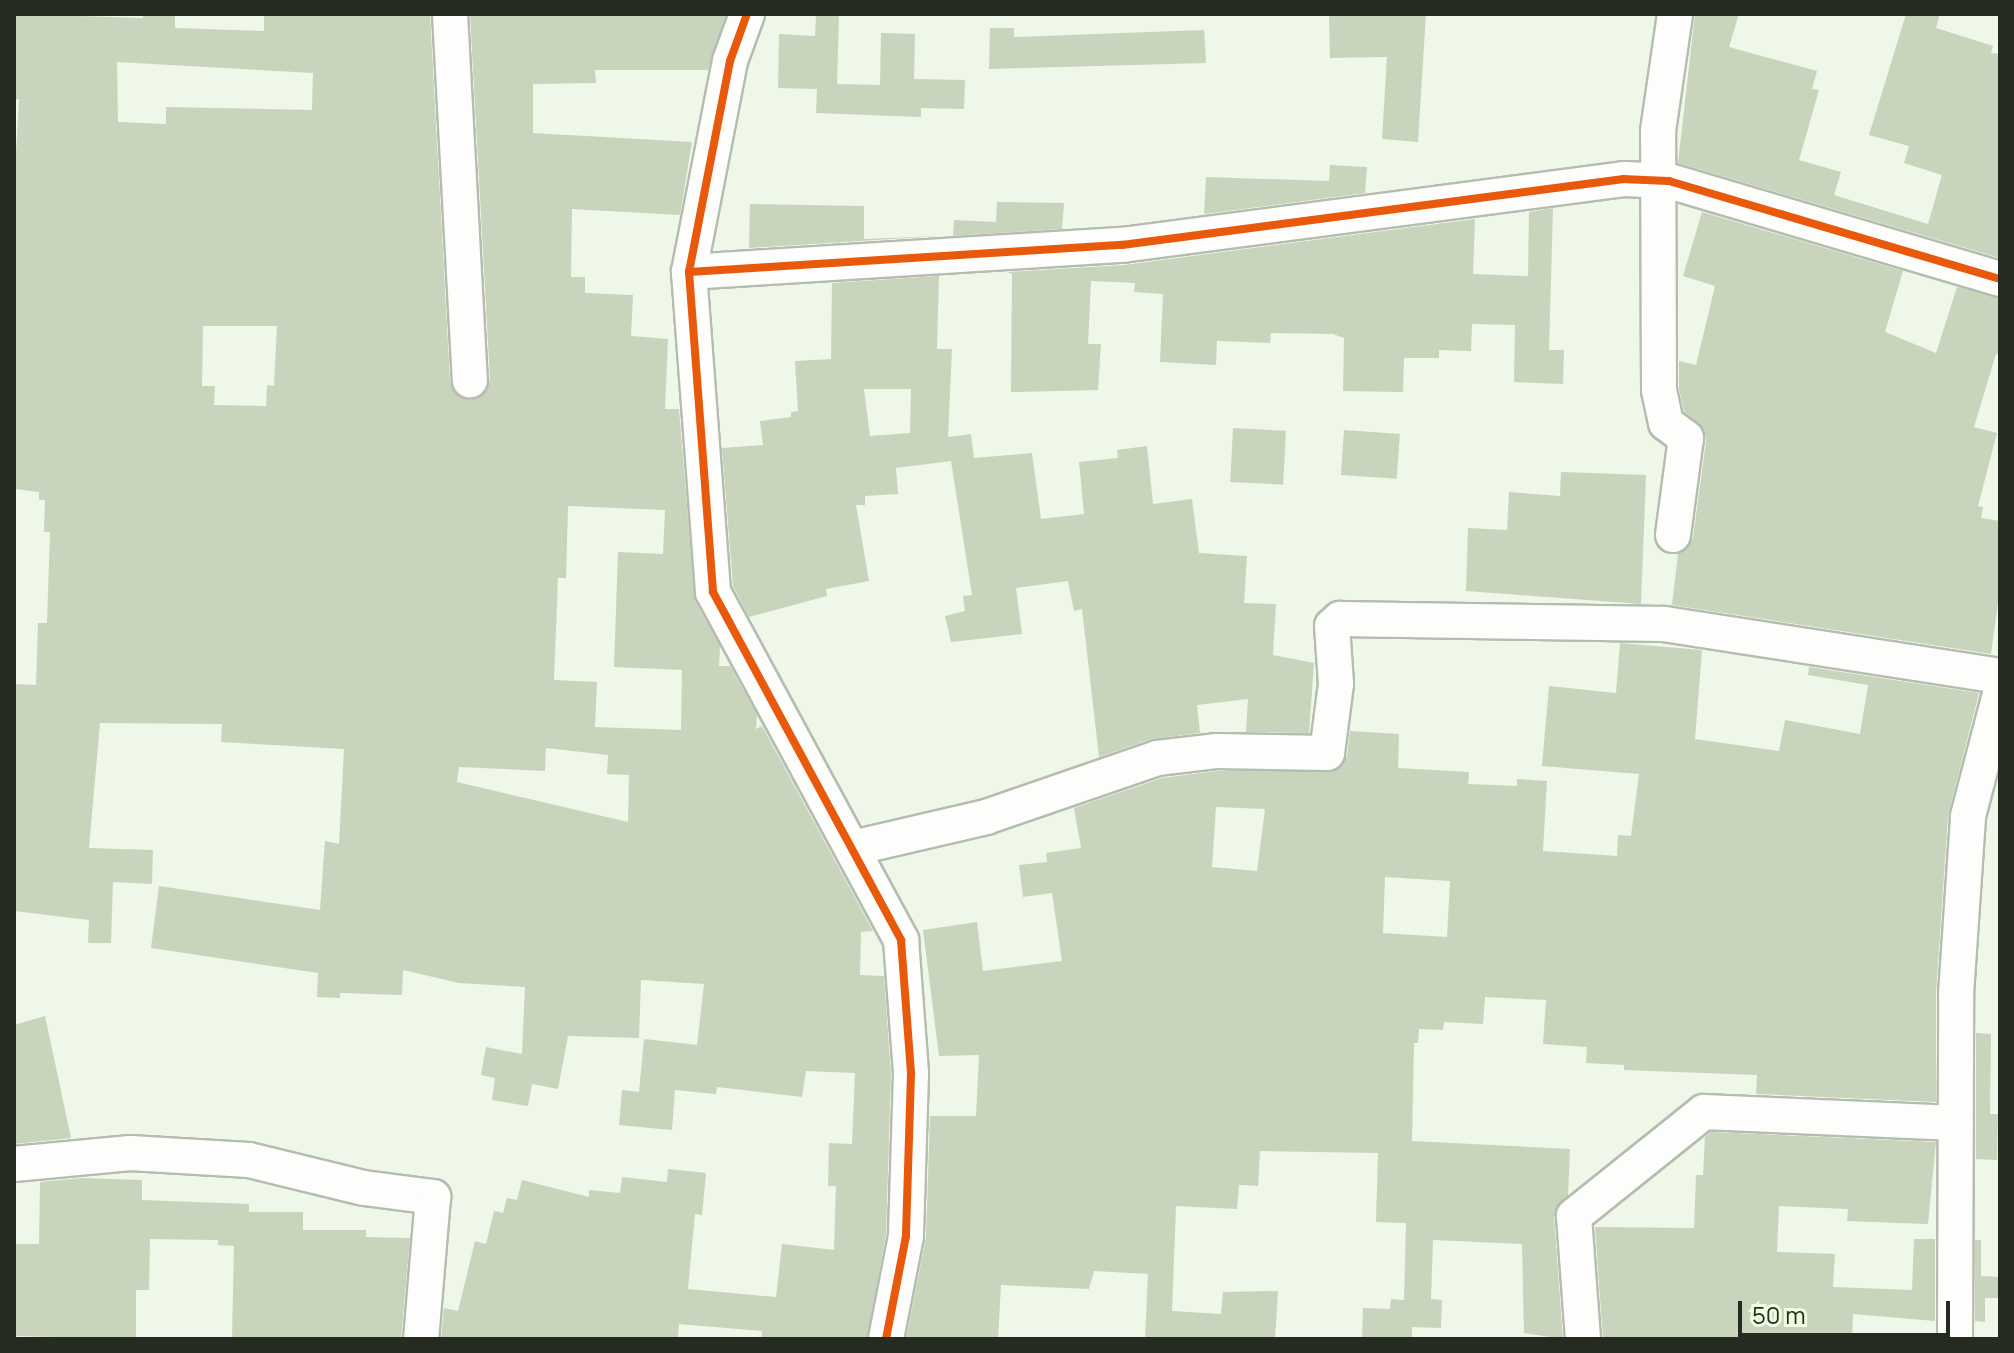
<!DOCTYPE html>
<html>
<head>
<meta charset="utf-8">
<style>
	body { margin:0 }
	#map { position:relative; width:2014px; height:1353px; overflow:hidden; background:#eff7e8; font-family:Manrope,sans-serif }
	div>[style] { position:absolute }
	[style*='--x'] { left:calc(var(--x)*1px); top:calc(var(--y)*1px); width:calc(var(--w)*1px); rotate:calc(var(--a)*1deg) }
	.building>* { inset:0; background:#c8d4bb; transform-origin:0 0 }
	.roads { filter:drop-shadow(2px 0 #b5bcb0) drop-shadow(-2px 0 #b5bcb0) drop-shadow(0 2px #b5bcb0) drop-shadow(0 -2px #b5bcb0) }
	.minor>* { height:34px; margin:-17px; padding:0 17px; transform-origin:17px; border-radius:17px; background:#fdfefc }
	.cycleway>* { height:8px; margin:-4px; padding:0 4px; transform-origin:4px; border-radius:4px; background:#e8590c }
	span { translate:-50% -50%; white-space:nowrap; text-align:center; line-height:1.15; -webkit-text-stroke:6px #effde2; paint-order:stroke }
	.frame { position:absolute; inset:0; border:16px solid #262b21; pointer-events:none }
	.scale { position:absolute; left:1738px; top:1301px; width:212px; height:36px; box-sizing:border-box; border:4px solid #262b21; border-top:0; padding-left:10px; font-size:24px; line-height:28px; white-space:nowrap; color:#262b21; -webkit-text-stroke:6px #effde2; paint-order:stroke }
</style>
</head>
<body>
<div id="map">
	<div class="building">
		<i style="clip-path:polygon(evenodd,14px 14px,143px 18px,143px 14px,175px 14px,175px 28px,264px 31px,264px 14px,430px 14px,450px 381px,454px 392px,470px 400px,482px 396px,490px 379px,470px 14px,726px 14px,708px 70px,595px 70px,596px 83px,533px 84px,533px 133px,692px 142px,680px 215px,572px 209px,571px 277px,585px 277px,585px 293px,633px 295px,631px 336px,668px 339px,665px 409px,679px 409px,695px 601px,720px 646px,719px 666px,730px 666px,757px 715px,756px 729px,762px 726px,873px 931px,861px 932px,860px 975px,884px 976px,891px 1074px,886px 1234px,867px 1339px,761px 1339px,762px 1331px,679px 1324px,678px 1339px,441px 1339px,444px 1308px,458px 1311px,475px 1241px,486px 1244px,494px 1211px,503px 1213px,507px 1198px,517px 1200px,522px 1180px,589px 1197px,589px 1190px,620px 1193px,622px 1177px,667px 1182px,668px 1169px,706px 1173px,702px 1215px,695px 1214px,688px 1289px,776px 1297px,782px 1244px,834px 1250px,836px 1186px,828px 1186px,829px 1143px,852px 1144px,855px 1073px,806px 1071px,802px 1097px,717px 1087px,716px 1094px,675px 1090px,672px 1130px,619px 1125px,622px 1090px,639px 1092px,644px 1039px,697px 1045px,704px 984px,641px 980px,639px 1038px,568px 1036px,558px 1089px,532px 1084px,528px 1106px,492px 1100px,495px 1078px,481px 1075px,486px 1047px,522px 1054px,525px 987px,459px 983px,403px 970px,402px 995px,340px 993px,340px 998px,317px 997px,318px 973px,151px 948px,159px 886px,320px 910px,325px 841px,339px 844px,344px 749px,221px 742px,222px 724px,100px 723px,89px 848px,153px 850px,152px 884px,113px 882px,111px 943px,88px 943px,89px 920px,14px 911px,14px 684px,36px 685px,38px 623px,47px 623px,50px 532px,44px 532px,45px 500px,39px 500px,39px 492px,14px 489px,14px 190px,19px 99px,14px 100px,14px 14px,117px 62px,313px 73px,312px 110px,166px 107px,166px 124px,118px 122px,117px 62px,14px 14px,203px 326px,277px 326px,274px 386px,267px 385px,266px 406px,214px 405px,215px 386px,202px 386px,203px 326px,14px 14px,568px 506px,665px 510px,663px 554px,618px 552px,614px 667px,682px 670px,681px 730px,595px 727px,597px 682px,554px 680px,558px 578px,566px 578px,568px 506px,14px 14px,546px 748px,608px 755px,607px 774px,629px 775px,628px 822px,457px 782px,459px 767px,545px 771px,546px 748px)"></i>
		<i style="clip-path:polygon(816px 14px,839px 14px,837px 84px,880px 85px,881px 33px,915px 34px,914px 79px,965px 80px,964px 109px,921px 108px,921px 117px,816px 113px,817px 89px,778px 88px,779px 34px,815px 36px)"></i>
		<i style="clip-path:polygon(1329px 14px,1426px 14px,1418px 142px,1382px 139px,1387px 57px,1330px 58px)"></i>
		<i style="clip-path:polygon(1695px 14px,1739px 14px,1729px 47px,1817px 71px,1812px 89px,1819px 90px,1799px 160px,1841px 172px,1834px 195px,1928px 224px,1942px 175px,1904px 163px,1909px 146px,1869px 135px,1906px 14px,1940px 14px,1936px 28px,1993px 46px,1991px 53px,2000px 54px,2000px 258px,1678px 163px)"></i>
		<i style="clip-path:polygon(990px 28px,1014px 28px,1014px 37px,1204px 30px,1206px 63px,989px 69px)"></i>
		<i style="clip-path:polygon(1330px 165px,1367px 167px,1365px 193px,1204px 214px,1206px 177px,1329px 181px)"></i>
		<i style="clip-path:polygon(997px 202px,1064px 203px,1062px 229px,953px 236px,954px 220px,996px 222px)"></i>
		<i style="clip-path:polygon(750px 204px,864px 206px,864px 239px,939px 236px,749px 248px)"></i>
		<i style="clip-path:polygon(1553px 208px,1549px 350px,1564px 350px,1563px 384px,1514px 382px,1515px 325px,1472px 324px,1471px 351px,1439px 350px,1439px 358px,1404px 358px,1403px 392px,1343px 391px,1344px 338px,1333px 334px,1271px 333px,1270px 343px,1217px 341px,1216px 365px,1160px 362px,1163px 294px,1134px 292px,1135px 283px,1091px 281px,1088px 344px,1101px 344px,1098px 390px,1011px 392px,1012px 274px,1007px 272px,1124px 265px,1475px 219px,1473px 274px,1528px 276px,1529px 212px)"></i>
		<i style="clip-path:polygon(1702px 212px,1903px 271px,1885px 332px,1936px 353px,1957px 287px,2000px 298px,2000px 355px,1996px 354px,1974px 427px,1997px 433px,1978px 506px,1983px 507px,1981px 518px,2000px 521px,2000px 588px,1991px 654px,1672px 605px,1678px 554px,1693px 538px,1706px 441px,1704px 430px,1684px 411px,1679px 389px,1679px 361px,1696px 365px,1715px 286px,1683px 276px)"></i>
		<i style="clip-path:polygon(evenodd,939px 276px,937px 349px,952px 349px,948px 437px,971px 434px,974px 458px,1032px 453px,1041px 519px,1084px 514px,1079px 462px,1118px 458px,1117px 450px,1147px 446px,1153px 504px,1192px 499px,1199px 553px,1247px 556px,1244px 603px,1276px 604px,1273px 655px,1314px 663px,1309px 733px,1246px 732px,1248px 699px,1197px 705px,1200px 733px,1151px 739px,1099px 757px,1082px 609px,1074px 611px,1068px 581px,1016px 588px,1022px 634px,951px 642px,945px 616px,965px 611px,963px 596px,972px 595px,951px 461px,896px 468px,898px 494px,865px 496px,865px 505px,856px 505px,869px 581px,826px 589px,827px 596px,749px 617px,733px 586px,722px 448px,763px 445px,760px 421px,791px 417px,791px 412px,798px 411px,795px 361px,831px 359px,832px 283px,939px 276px,864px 389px,911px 389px,910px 433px,870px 436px,864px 389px)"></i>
		<i style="left:1233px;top:428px;width:53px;height:54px;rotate:3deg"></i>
		<i style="left:1344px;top:430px;width:56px;height:45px;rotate:4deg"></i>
		<i style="clip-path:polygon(1561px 472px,1646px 475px,1641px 604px,1466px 591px,1468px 528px,1507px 530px,1509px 492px,1560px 496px)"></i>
		<i style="clip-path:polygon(evenodd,1620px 643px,1702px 650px,1695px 739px,1779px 751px,1785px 720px,1860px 734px,1868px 685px,1808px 675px,1809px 667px,1979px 693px,1948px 815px,1936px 993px,1936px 1102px,1756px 1094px,1757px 1075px,1624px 1070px,1624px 1065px,1586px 1063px,1587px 1047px,1543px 1044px,1546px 1000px,1485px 997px,1483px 1024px,1444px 1022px,1443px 1030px,1419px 1029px,1418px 1043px,1414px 1043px,1412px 1141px,1570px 1149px,1568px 1196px,1554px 1217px,1563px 1339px,1524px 1333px,1522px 1244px,1433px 1240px,1431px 1299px,1442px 1300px,1441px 1328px,1412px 1327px,1412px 1339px,1362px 1339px,1363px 1308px,1390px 1309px,1391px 1299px,1404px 1300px,1406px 1223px,1376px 1222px,1378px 1153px,1260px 1151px,1258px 1186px,1239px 1185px,1237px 1209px,1176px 1206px,1172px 1311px,1221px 1314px,1223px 1292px,1278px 1291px,1275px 1339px,1145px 1339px,1148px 1274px,1094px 1271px,1089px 1289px,1001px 1285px,998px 1339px,906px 1339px,926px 1237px,930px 1116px,976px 1116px,979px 1055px,939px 1056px,923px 930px,977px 922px,983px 971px,1062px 961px,1052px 893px,1023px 897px,1019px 865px,1047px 862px,1046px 853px,1081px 848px,1074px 808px,1162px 778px,1217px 771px,1335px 771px,1347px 756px,1350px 731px,1399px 734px,1398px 768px,1469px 772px,1468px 784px,1517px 786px,1517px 779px,1547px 781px,1543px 851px,1617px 856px,1618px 835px,1631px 836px,1639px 774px,1542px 766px,1549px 686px,1616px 693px,1620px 643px,1216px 807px,1265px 809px,1257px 871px,1212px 867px,1216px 807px,1620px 643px,1385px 877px,1450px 881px,1447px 937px,1383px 933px,1385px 877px)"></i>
		<i style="clip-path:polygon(45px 1016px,71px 1138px,14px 1144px,14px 1025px)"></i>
		<i style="clip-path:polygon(1976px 1033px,1991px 1034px,1990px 1114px,1998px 1114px,1997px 1160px,1976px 1159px)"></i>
		<i style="clip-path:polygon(1711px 1132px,1936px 1142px,1928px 1224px,1847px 1221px,1848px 1209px,1779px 1206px,1777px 1252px,1835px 1254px,1833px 1287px,1912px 1290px,1914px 1239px,1935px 1239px,1935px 1321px,1853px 1314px,1852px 1339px,1603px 1339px,1595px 1227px,1694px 1228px,1696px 1175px,1703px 1175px,1705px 1137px)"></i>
		<i style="clip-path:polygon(82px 1178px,142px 1180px,142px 1200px,249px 1204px,249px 1212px,303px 1212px,303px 1230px,366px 1230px,366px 1237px,410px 1238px,401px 1339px,232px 1339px,234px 1246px,218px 1245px,218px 1240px,150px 1239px,149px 1290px,136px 1290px,136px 1339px,14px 1336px,14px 1244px,39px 1244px,40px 1182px)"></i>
		<i style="clip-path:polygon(1975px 1240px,1981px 1240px,1981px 1276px,2000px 1277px,2000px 1298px,1985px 1298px,1985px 1322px,1975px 1321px)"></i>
	</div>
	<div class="roads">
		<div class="minor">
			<i style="--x:450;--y:14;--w:367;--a:86.9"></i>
			<i style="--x:747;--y:14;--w:50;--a:109.9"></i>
			<i style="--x:730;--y:61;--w:215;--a:101"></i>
			<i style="--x:689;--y:272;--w:321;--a:85.7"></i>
			<i style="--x:713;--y:592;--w:396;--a:61.6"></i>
			<i style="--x:901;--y:940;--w:134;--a:85.7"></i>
			<i style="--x:911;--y:1074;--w:162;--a:91.8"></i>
			<i style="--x:906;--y:1236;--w:105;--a:101"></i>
			<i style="--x:689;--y:272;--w:434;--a:-3.6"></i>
			<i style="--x:1122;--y:245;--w:506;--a:-7.49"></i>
			<i style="--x:1624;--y:179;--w:45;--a:2.5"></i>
			<i style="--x:1669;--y:181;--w:345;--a:16.5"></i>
			<i style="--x:1673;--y:535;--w:98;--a:-82.4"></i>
			<i style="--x:1686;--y:438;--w:25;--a:-143"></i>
			<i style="--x:1666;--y:423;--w:33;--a:-102"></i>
			<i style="--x:1659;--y:391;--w:260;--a:-90.2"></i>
			<i style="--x:1658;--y:131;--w:118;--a:-81.7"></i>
			<i style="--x:853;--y:848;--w:137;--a:-13.1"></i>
			<i style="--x:986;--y:817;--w:181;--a:-19"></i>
			<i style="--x:1157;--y:758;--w:59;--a:-6.8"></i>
			<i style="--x:1216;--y:751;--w:111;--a:1"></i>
			<i style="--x:1327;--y:753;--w:70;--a:-82.6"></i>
			<i style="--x:1336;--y:684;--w:58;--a:-93.9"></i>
			<i style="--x:1332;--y:626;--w:11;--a:-41"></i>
			<i style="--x:1340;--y:619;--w:324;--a:0.9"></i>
			<i style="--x:1664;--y:624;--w:340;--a:8.8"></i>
			<i style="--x:14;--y:1164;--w:117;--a:-5.4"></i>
			<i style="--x:130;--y:1153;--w:119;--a:3.4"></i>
			<i style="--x:249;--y:1160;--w:118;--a:13.7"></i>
			<i style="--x:364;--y:1188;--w:70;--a:7.4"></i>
			<i style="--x:433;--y:1197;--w:143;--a:94.8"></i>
			<i style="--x:1583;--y:1339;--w:123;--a:-94.2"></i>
			<i style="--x:1574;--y:1216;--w:166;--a:-38.7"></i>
			<i style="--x:1704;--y:1112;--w:252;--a:2.5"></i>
			<i style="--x:1955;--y:1339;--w:345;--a:-89.8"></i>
			<i style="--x:1956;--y:994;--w:178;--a:-86.1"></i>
			<i style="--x:1968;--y:816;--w:126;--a:-75.3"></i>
		</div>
	</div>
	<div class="cycleway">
		<i style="--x:747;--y:14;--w:50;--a:109.9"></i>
		<i style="--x:730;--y:61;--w:215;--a:101"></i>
		<i style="--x:689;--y:272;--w:321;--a:85.7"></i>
		<i style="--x:713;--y:592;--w:396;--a:61.6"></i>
		<i style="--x:901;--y:940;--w:134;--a:85.7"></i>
		<i style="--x:911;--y:1074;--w:162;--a:91.8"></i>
		<i style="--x:906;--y:1236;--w:105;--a:101"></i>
		<i style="--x:689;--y:272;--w:434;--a:-3.6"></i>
		<i style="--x:1122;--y:245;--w:506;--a:-7.49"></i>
		<i style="--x:1624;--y:179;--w:45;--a:2.5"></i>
		<i style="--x:1669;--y:181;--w:345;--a:16.5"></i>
	</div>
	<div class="frame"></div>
	<div class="scale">50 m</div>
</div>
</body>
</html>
